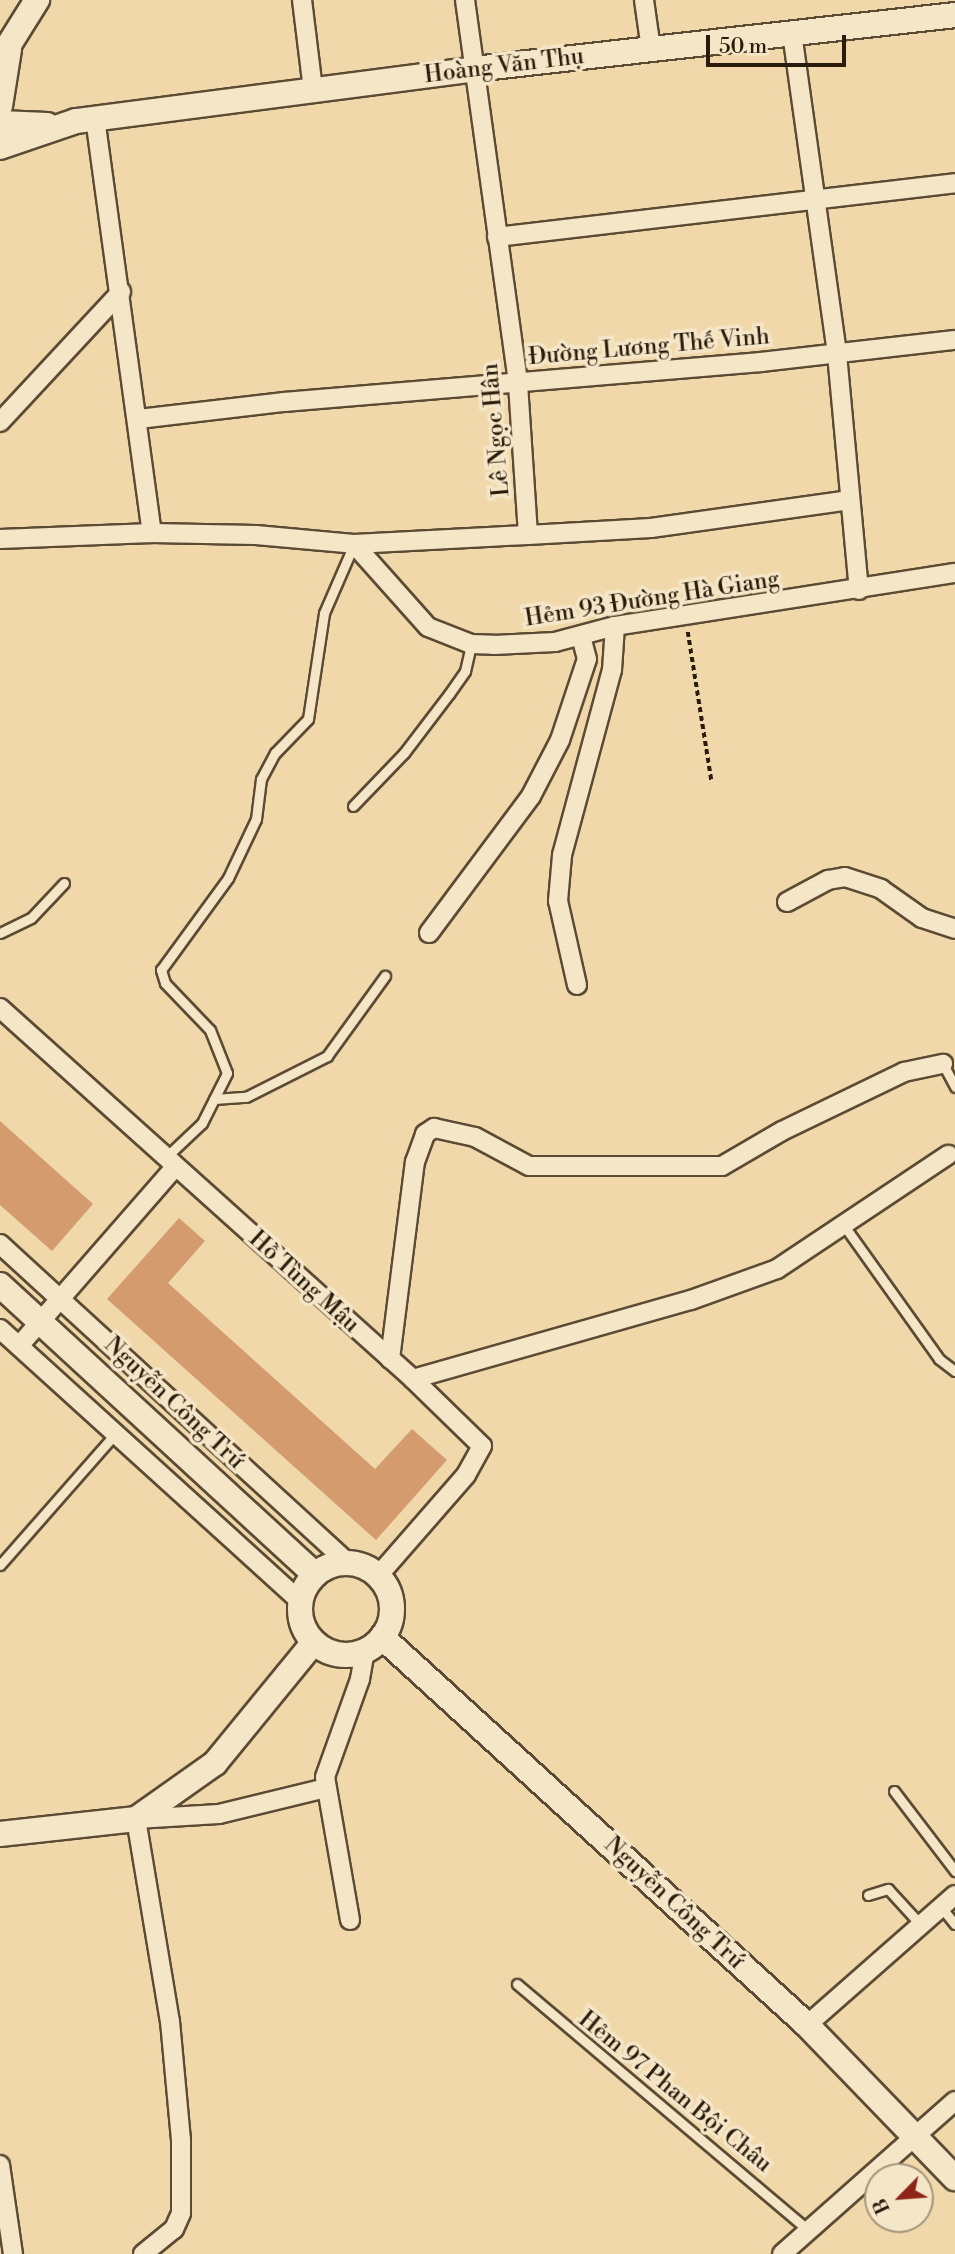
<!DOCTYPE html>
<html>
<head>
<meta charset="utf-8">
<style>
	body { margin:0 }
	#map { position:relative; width:955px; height:2254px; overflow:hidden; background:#f0d8aa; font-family:"Libre Bodoni",serif }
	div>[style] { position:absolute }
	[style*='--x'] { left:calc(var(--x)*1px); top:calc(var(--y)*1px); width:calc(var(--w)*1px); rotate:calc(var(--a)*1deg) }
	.building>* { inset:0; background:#d49b6f }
	.path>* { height:3.5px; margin-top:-1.75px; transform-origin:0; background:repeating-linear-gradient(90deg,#2a1c0c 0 5px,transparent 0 8.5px) }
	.roads { filter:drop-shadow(2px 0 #5c4b34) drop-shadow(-2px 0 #5c4b34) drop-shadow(0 2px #5c4b34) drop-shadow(0 -2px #5c4b34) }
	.lane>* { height:9px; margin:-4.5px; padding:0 4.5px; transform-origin:4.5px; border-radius:4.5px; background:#f5e6c8 }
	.street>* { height:18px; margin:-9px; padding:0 9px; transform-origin:9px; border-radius:9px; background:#f5e6c8 }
	.secondary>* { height:24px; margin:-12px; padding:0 12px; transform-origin:12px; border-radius:12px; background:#f5e6c8 }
	.secondary>.ring { margin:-12px; padding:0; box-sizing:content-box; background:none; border:24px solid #f5e6c8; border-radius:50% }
	span { translate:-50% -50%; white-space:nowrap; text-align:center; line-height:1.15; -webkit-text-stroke:7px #f5e6c8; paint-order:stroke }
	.street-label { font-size:23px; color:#2a1c0c }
	.north { position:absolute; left:864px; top:2163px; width:70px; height:70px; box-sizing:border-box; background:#f5e6c8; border:2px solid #a4957d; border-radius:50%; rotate:245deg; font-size:19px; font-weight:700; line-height:28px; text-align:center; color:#2a1c0c }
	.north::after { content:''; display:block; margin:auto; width:24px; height:32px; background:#8f2418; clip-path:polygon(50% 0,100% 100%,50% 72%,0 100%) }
	.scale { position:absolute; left:706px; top:35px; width:140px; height:32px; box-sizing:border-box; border:4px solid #2a1c0c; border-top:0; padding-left:9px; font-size:21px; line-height:24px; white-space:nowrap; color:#2a1c0c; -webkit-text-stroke:5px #f5e6c8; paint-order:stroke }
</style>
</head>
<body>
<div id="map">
	<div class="building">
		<i style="clip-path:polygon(0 1121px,93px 1204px,52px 1251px,0 1205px)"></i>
		<i style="clip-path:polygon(179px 1218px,205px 1241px,168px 1283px,375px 1469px,412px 1429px,447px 1460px,376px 1540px,107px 1299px)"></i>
	</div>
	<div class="path">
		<i style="--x:688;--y:632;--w:153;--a:81"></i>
	</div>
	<div class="roads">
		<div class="lane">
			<i style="--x:353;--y:806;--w:74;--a:-46.1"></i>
			<i style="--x:404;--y:753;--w:74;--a:-52.7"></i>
			<i style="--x:449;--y:694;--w:28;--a:-55"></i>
			<i style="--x:465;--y:671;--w:28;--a:-77"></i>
			<i style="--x:0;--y:933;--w:34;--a:-26"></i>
			<i style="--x:31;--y:918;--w:48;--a:-46.7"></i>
			<i style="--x:943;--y:1064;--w:26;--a:62"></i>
			<i style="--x:214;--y:1099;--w:32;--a:-4"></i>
			<i style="--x:246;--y:1097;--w:91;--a:-26.8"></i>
			<i style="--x:327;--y:1056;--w:99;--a:-54.1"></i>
			<i style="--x:165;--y:1158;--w:51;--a:-43.4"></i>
			<i style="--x:202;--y:1123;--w:56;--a:-63.4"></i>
			<i style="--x:227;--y:1073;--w:46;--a:-111.6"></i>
			<i style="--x:210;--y:1030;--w:65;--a:-133.8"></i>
			<i style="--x:165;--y:983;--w:14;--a:-107"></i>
			<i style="--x:161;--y:970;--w:114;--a:-53.9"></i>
			<i style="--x:228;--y:878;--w:65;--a:-64.6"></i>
			<i style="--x:256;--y:819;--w:40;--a:-82.9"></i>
			<i style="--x:261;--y:779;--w:30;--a:-62"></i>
			<i style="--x:275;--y:753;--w:47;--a:-45.9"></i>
			<i style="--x:308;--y:719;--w:107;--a:-81.4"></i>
			<i style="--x:324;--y:613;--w:75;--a:-66.5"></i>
			<i style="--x:845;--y:1227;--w:162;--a:54.5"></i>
			<i style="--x:939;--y:1359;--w:20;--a:37"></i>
			<i style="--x:0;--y:1565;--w:174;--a:-48.7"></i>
			<i style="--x:894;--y:1791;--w:101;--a:52.7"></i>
			<i style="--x:868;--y:1895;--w:21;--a:-17"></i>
			<i style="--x:888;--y:1889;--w:49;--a:47.5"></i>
			<i style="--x:941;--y:1907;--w:22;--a:51"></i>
			<i style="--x:517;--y:1984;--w:382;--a:40.2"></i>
		</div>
		<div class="street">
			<i style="--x:302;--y:0;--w:91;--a:83"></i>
			<i style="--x:465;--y:0;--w:388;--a:82.1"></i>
			<i style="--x:518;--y:384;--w:151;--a:86.2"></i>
			<i style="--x:528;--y:535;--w:123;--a:-3.3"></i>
			<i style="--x:651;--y:528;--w:201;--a:-8"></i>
			<i style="--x:644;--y:0;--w:49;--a:81.9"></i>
			<i style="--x:792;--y:33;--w:324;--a:82"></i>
			<i style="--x:837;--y:354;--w:237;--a:84.7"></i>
			<i style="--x:95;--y:118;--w:419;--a:82.2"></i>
			<i style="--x:497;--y:237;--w:461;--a:-6.7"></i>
			<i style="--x:139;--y:419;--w:146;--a:-6.7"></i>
			<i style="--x:284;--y:402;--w:479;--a:-4.8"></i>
			<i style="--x:761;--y:362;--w:195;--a:-6.5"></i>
			<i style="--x:0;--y:422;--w:178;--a:-47.1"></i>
			<i style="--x:0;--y:539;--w:152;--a:-2.3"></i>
			<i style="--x:152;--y:533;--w:104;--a:1.1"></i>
			<i style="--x:256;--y:535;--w:98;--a:5.2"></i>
			<i style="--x:354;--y:544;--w:174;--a:-3"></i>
			<i style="--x:354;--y:544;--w:111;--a:48.3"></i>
			<i style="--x:428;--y:627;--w:46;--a:21.6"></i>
			<i style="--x:471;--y:644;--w:23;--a:2"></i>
			<i style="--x:494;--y:645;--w:61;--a:-2.8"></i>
			<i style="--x:555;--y:642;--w:62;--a:-14.9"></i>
			<i style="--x:615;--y:626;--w:344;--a:-8.9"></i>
			<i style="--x:787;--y:902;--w:47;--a:-28.2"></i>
			<i style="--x:828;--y:880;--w:17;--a:-10"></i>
			<i style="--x:845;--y:877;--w:38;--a:18"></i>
			<i style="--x:881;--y:889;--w:50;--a:35.3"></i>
			<i style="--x:922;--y:918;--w:35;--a:18"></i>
			<i style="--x:429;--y:933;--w:171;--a:-53.3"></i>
			<i style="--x:531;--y:796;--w:63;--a:-62.6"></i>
			<i style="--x:560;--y:740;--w:85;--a:-71.6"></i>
			<i style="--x:587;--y:659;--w:23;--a:-105"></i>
			<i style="--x:577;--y:985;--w:86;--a:-102.7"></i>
			<i style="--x:558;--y:901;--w:46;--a:-85"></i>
			<i style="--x:562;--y:855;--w:192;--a:-74.9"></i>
			<i style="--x:612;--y:670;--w:44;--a:-86.1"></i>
			<i style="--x:0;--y:1008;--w:555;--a:41.93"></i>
			<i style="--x:413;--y:1379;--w:96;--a:44.2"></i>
			<i style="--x:482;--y:1446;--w:33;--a:119"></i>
			<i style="--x:466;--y:1475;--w:134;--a:131.1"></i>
			<i style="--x:0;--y:1244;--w:472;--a:42.5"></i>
			<i style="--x:0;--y:1329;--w:405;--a:42.2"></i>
			<i style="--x:19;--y:1346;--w:237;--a:-48.9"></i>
			<i style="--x:390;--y:1359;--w:199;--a:-82.8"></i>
			<i style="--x:415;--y:1162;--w:30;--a:-70"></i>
			<i style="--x:425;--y:1134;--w:11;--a:-34"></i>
			<i style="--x:434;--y:1128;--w:42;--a:12.4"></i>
			<i style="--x:475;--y:1137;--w:61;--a:28.2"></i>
			<i style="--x:529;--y:1166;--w:193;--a:0"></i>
			<i style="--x:722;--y:1166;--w:69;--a:-30.3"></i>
			<i style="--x:782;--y:1131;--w:136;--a:-25.8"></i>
			<i style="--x:904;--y:1072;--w:40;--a:-12"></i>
			<i style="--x:413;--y:1379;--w:289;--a:-15.9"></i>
			<i style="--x:691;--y:1300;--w:91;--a:-19.8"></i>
			<i style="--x:777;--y:1269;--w:206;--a:-33.7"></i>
			<i style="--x:350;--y:1920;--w:145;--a:-99.9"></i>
			<i style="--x:325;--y:1777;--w:104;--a:-70.3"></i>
			<i style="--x:360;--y:1679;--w:28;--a:-80"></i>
			<i style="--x:807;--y:2025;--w:197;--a:-41.3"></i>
			<i style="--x:0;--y:2165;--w:90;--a:81.7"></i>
			<i style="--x:143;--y:2254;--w:40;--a:-39"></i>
			<i style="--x:174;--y:2229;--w:17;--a:-66"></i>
			<i style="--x:181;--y:2213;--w:73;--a:-90"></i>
			<i style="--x:181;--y:2140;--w:119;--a:-95.3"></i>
			<i style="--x:170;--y:2022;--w:206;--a:-99.5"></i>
			<i style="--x:136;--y:1819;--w:83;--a:-3.4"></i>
			<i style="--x:219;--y:1814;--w:110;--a:-13.7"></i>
			<i style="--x:782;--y:2254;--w:231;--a:-41.5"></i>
		</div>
		<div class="secondary">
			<i style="--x:0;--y:59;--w:70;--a:-57.9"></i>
			<i style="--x:0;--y:106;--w:57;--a:-80.9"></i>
			<i style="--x:0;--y:123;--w:47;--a:2.4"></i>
			<i style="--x:0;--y:147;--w:80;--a:-18.9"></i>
			<i style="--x:76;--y:121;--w:401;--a:-7.4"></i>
			<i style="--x:474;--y:69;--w:484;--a:-6.4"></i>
			<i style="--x:0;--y:1285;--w:428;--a:42.6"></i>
			<i class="ring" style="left:300px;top:1563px;width:68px;height:68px"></i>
			<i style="--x:382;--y:1637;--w:575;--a:42.39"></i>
			<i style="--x:807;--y:2025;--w:213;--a:46"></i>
			<i style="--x:0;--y:1834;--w:137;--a:-6.3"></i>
			<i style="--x:136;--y:1819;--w:97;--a:-35.3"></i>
			<i style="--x:215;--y:1763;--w:156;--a:-50.7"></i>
		</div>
	</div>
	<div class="street-label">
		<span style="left:504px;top:66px;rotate:-7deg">Hoàng Văn Thụ</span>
		<span style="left:649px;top:347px;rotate:-5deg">Đường Lương Thế Vinh</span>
		<span style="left:496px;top:430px;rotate:-95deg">Lê Ngọc Hân</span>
		<span style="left:652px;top:599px;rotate:-9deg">Hẻm 93 Đường Hà Giang</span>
		<span style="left:304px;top:1282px;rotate:42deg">Hồ Tùng Mậu</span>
		<span style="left:174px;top:1403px;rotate:43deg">Nguyễn Công Trứ</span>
		<span style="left:674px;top:1903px;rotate:43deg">Nguyễn Công Trứ</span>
		<span style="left:675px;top:2092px;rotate:39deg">Hẻm 97 Phan Bội Châu</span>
	</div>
	<div class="north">B</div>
	<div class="scale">50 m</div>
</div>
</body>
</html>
